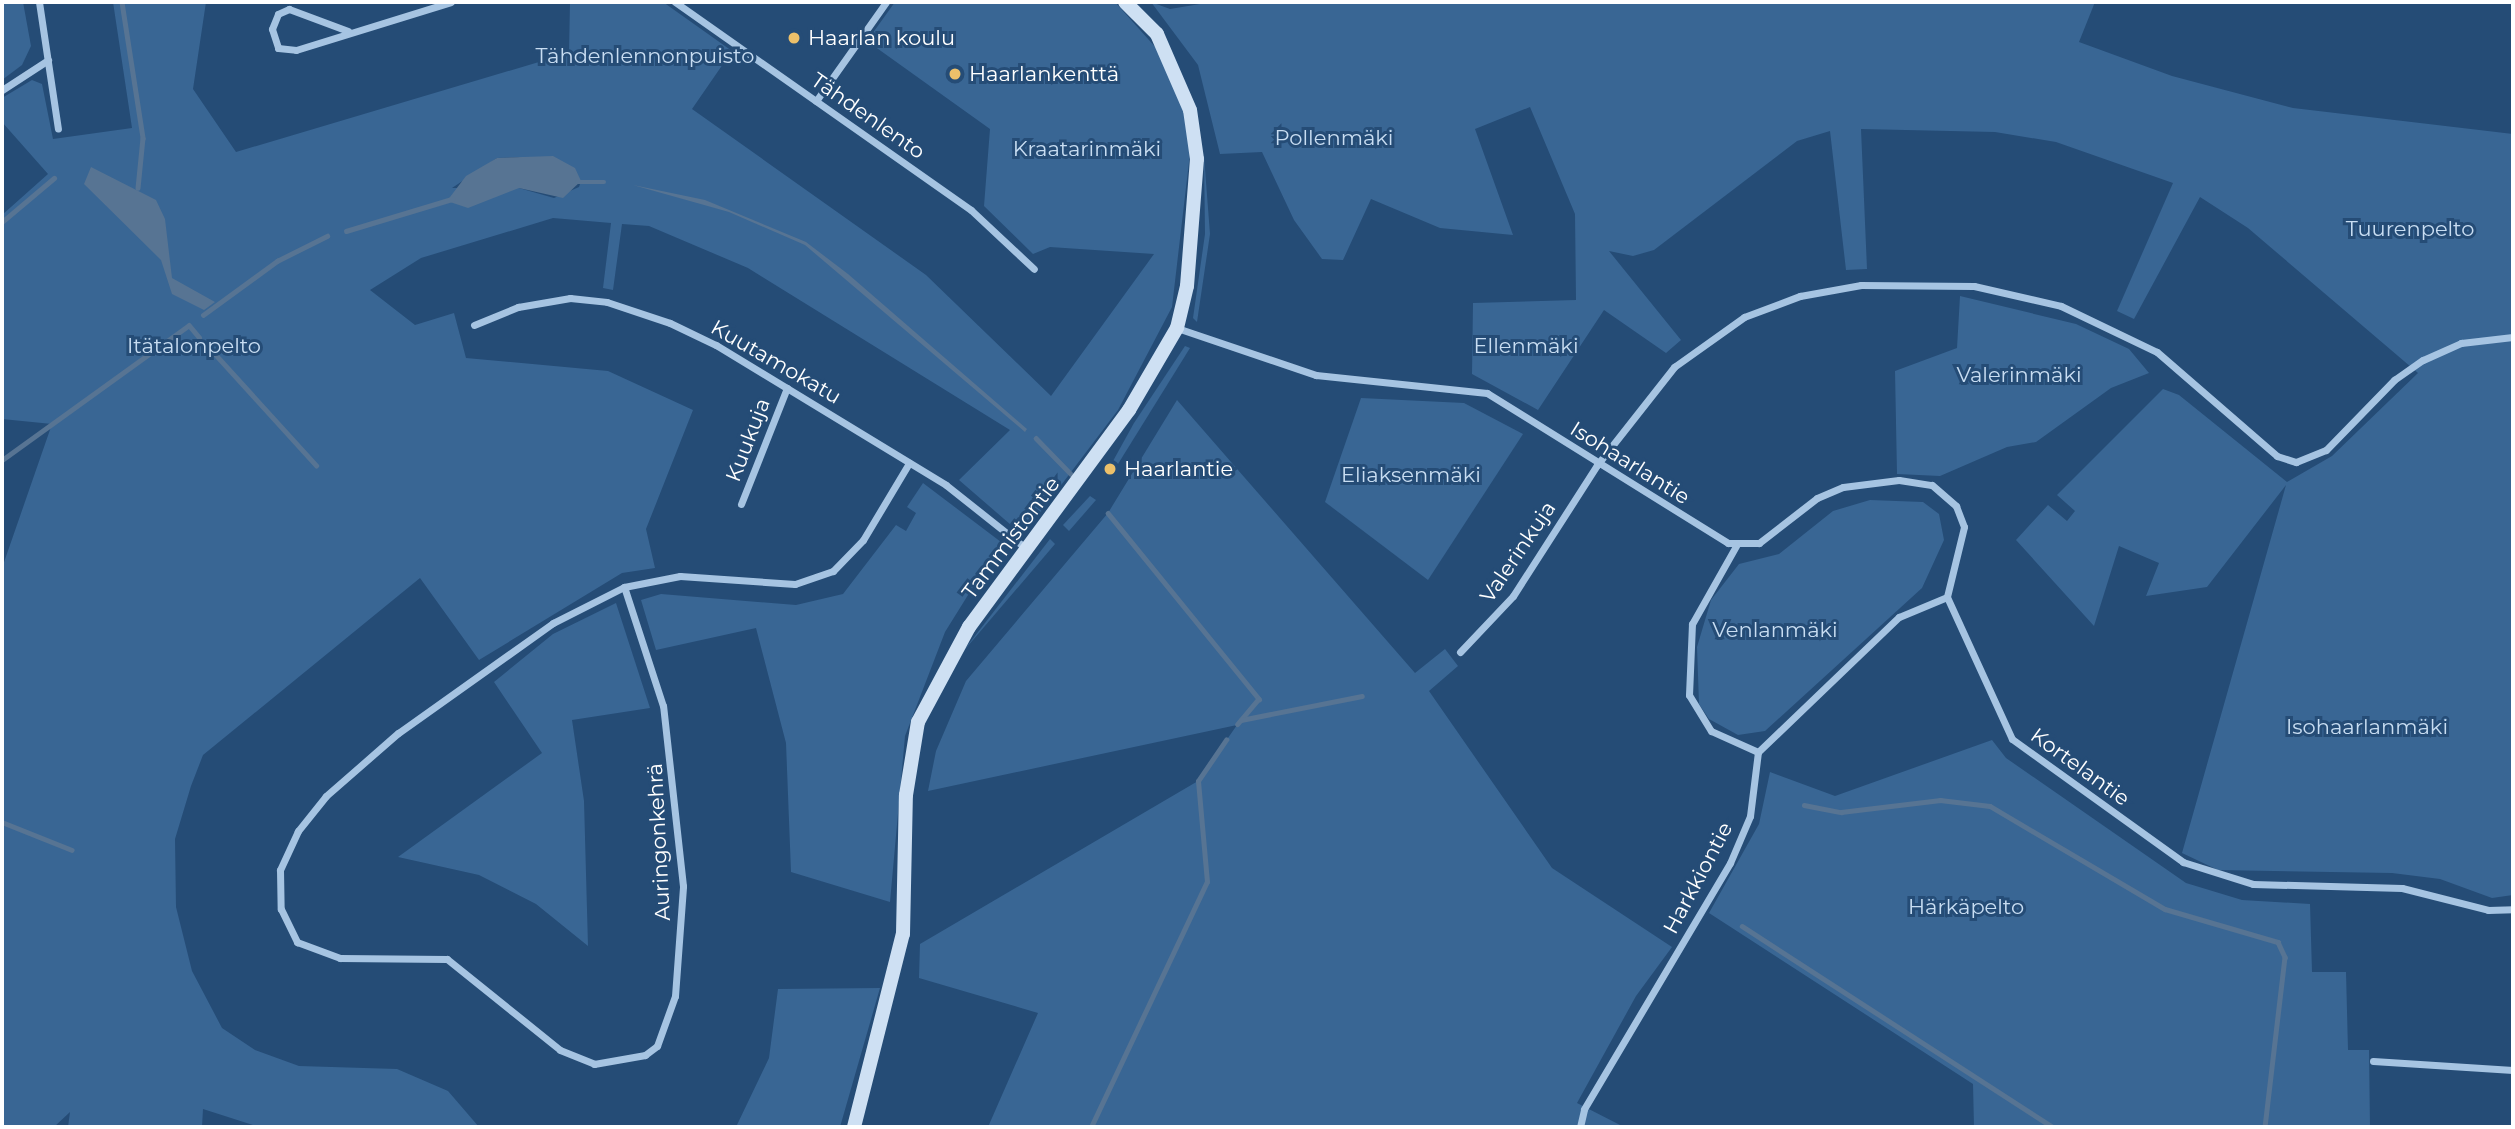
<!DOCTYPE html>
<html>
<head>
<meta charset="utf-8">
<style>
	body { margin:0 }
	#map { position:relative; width:2515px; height:1129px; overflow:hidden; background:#254c76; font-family:Montserrat,sans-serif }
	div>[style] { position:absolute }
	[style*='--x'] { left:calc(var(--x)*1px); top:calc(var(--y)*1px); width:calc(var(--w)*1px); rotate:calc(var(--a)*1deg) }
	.green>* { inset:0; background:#396694 }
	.water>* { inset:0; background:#577493 }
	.stream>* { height:4.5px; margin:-2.25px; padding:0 2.25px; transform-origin:2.25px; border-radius:2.25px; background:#577493 }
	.street>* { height:7px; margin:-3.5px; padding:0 3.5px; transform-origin:3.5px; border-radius:3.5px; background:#a6c4e2 }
	.secondary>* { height:14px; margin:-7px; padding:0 7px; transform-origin:7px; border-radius:7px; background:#cee0f3 }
	.dots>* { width:19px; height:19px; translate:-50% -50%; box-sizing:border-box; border:4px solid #254c76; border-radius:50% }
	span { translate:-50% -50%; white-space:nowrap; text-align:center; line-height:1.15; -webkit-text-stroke:6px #254c76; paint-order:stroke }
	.poi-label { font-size:21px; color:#fff }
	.left { translate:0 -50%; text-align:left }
	.park-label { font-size:21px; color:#c8ddf2 }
	.street-label { font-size:21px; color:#fff }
	.frame { position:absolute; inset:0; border:4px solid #fff; pointer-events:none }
</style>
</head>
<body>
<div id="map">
	<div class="green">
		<i style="clip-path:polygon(2px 2px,23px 2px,31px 46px,22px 65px,2px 80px)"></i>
		<i style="clip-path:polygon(evenodd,113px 2px,206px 2px,193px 89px,236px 152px,569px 53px,570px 2px,663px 2px,732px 51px,692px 109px,926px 275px,1051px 396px,1154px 254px,1050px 247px,1033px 254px,984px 206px,990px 129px,867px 41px,895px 2px,1115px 2px,1157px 49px,1182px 102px,1191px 145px,1172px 307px,1118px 410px,1040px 513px,1023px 525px,1011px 525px,959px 480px,1010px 430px,748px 268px,649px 226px,622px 224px,613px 290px,603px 288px,611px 223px,553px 218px,421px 258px,370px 290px,415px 325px,454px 313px,466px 358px,608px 371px,693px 410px,646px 529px,655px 568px,622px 573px,479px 660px,420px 578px,203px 755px,191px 786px,175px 839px,176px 907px,192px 971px,222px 1028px,255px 1050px,299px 1066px,397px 1069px,448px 1091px,479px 1127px,259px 1127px,203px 1109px,202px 1127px,68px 1127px,70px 1112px,54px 1127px,2px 1127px,2px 568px,52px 424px,2px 419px,2px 215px,48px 174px,2px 122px,2px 98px,32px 80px,42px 84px,53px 139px,132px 128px,113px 2px,518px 157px,581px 181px,579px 187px,554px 198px,519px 188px,452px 188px,497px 158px,518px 157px)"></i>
		<i style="clip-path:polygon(1151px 2px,1170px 9px,1212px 2px,2095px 2px,2079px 42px,2172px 76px,2293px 108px,2513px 134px,2513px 895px,2492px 898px,2440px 879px,2392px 873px,2218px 870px,2182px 853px,2286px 485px,2207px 587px,2146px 596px,2159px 563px,2119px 546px,2094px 626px,2016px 540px,2048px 505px,2067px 521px,2075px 511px,2057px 495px,2163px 389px,2179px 395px,2287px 482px,2332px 456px,2418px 373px,2248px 228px,2200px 197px,2134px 319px,2117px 311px,2173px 183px,2056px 142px,1995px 132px,1861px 129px,1867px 269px,1846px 270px,1830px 131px,1797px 141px,1654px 250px,1633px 256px,1609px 251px,1681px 340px,1666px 353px,1604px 310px,1538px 410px,1472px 374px,1473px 303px,1576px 300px,1575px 214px,1530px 107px,1475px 129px,1513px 235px,1440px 228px,1371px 199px,1343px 260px,1322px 259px,1294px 220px,1262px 152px,1220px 154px,1198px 65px)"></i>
		<i style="clip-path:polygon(1204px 156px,1210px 234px,1197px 322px,1193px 318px,1205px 234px)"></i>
		<i style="clip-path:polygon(1960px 296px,2076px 324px,2129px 349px,2149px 373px,2111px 388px,2036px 442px,2007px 447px,1940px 476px,1897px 474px,1895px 371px,1957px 348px)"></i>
		<i style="clip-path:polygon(1185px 346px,1190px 348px,1118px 464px,1113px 461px,1134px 423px)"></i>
		<i style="clip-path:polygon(1361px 398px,1464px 403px,1523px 434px,1428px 580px,1325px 502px)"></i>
		<i style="clip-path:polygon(1177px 400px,1415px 673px,1445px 649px,1458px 666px,1429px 691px,1552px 868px,1672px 947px,1636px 996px,1577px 1103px,1624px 1127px,988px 1127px,1038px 1013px,919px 978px,920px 944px,1198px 781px,1237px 725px,928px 791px,936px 751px,966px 681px,1108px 513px)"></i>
		<i style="clip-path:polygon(923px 483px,1001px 542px,945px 632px,905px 736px,890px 902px,791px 872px,786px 743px,756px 628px,656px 650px,641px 600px,661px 594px,796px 605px,843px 594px,896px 525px,906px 531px,916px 513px,907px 507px)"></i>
		<i style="clip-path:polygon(1090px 496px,1096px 500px,1069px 531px,1063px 525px)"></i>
		<i style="clip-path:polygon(1870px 500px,1923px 502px,1939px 514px,1944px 540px,1922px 588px,1765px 731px,1738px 735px,1709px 719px,1699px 704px,1697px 647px,1711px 600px,1739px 564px,1779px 554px,1833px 511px)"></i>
		<i style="clip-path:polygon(1050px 539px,1055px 544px,961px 654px)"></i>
		<i style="clip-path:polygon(616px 603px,650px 708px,572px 720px,584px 801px,588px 946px,536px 904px,479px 875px,398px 857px,542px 753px,494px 682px,553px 634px)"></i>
		<i style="clip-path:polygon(1992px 740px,2006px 758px,2186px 883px,2242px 900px,2310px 904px,2312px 972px,2346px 972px,2348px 1050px,2369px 1050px,2370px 1127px,1974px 1127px,1973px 1084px,1709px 913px,1759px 824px,1770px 772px,1835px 796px)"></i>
		<i style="clip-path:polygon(880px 988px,840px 1127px,736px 1127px,769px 1058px,778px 989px)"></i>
	</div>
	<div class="water">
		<i style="clip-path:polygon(553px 156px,575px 168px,581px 181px,563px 198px,519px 188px,468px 208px,447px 201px,466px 176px,497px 158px)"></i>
		<i style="clip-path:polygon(91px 167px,156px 200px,165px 219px,172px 278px,215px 302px,204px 310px,172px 294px,161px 260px,84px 184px)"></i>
		<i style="clip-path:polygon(633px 185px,705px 200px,806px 242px,848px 274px,1027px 429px,1025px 432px,805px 245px,729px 212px)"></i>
	</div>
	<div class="stream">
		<i style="--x:122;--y:2;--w:138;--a:81.2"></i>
		<i style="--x:143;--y:138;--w:50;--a:95.7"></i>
		<i style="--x:577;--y:182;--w:27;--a:0"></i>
		<i style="--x:2;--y:222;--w:68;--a:-40.2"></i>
		<i style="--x:346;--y:231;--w:111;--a:-16.8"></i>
		<i style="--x:203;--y:315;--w:92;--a:-36.1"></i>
		<i style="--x:277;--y:261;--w:56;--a:-26.6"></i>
		<i style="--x:189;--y:325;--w:16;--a:50"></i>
		<i style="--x:206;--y:344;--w:164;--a:47.7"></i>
		<i style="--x:1036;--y:438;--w:50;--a:45.8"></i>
		<i style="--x:2;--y:460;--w:229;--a:-35.8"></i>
		<i style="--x:1108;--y:513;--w:240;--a:50.9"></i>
		<i style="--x:1259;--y:699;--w:33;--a:130"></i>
		<i style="--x:1241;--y:720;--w:123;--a:-11.2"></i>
		<i style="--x:1804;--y:805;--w:38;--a:11"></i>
		<i style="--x:1841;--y:812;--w:100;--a:-6.9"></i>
		<i style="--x:1940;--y:800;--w:50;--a:6.8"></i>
		<i style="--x:1990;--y:806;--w:203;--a:30.5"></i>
		<i style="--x:2165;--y:909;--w:118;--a:16.3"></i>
		<i style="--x:2278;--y:942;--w:17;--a:65"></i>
		<i style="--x:2285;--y:957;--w:171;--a:96.7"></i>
		<i style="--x:2;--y:822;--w:75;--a:21.8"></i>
		<i style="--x:1742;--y:926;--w:370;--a:32.9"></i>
		<i style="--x:1091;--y:1127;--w:271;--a:-64.7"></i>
		<i style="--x:1207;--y:882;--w:101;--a:-95.1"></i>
		<i style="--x:1198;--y:781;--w:50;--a:-55.7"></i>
	</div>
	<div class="street">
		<i style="--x:39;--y:2;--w:128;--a:81.5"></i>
		<i style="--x:675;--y:2;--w:362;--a:35.1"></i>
		<i style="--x:971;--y:210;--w:86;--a:43.1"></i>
		<i style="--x:348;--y:31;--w:63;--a:-159.6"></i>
		<i style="--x:289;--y:9;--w:12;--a:156"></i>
		<i style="--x:278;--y:14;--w:16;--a:112"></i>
		<i style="--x:272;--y:29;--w:20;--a:72"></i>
		<i style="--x:278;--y:48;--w:18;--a:6"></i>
		<i style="--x:296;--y:50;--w:162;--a:-17.2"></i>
		<i style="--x:2;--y:90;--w:55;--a:-33.1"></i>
		<i style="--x:816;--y:101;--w:121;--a:-54.7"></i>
		<i style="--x:474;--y:325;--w:48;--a:-22.2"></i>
		<i style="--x:518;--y:307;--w:53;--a:-9.8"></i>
		<i style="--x:570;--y:298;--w:37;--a:6"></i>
		<i style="--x:607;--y:302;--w:66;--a:18.4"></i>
		<i style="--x:670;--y:323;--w:51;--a:25.6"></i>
		<i style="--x:716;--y:345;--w:269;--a:31.3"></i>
		<i style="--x:946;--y:485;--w:105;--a:38.4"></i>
		<i style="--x:1177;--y:328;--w:147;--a:18.7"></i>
		<i style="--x:1316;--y:375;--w:172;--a:6"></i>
		<i style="--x:1487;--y:393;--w:284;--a:31.9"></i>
		<i style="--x:1728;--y:543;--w:31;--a:0"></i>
		<i style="--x:1759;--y:543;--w:73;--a:-37.8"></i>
		<i style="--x:1817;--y:498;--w:28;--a:-23"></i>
		<i style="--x:1843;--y:487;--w:56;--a:-7.1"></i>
		<i style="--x:1899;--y:480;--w:33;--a:9"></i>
		<i style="--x:1932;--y:485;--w:32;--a:41"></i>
		<i style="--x:1956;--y:506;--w:22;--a:69"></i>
		<i style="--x:1964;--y:527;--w:72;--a:103.7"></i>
		<i style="--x:741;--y:504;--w:125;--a:-68.4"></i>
		<i style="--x:624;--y:587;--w:80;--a:153.1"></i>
		<i style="--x:553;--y:623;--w:190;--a:144.6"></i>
		<i style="--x:398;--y:733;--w:96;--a:138.8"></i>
		<i style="--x:326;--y:796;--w:45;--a:128.7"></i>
		<i style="--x:298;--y:831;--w:43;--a:114.8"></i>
		<i style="--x:280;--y:870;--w:39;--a:89"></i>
		<i style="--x:281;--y:909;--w:37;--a:64"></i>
		<i style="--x:297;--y:942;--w:46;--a:20.4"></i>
		<i style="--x:340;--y:958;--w:107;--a:0.5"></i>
		<i style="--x:447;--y:959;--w:145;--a:38.8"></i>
		<i style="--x:560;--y:1050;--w:37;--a:22"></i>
		<i style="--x:594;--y:1064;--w:52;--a:-10"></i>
		<i style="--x:645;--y:1055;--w:15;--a:-37"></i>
		<i style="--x:657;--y:1046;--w:53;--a:-70.2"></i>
		<i style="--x:675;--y:996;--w:110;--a:-85.8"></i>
		<i style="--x:683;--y:886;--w:181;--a:-96.3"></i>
		<i style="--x:663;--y:706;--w:125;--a:-108.1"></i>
		<i style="--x:624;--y:587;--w:57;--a:-11.1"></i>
		<i style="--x:680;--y:576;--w:115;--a:4"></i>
		<i style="--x:795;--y:584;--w:40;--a:-18.9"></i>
		<i style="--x:833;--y:571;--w:43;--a:-45.9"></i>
		<i style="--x:863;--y:540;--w:90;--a:-59.1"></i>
		<i style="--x:1460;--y:652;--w:77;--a:-46.6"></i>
		<i style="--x:1513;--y:596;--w:156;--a:-57.3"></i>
		<i style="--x:1597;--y:465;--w:125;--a:-51.8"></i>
		<i style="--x:1674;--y:367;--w:86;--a:-35.5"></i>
		<i style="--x:1744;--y:317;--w:60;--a:-20.6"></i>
		<i style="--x:1800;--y:296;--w:62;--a:-10.2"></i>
		<i style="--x:1861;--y:285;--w:113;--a:0.5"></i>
		<i style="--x:1974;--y:286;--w:89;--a:12.9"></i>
		<i style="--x:2061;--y:306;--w:106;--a:25.6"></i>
		<i style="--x:2157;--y:352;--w:159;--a:40.9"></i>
		<i style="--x:2277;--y:456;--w:20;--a:18"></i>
		<i style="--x:2296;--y:462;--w:32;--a:-22"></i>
		<i style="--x:2326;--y:450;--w:98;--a:-45.8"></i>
		<i style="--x:2394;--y:380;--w:35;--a:-35"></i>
		<i style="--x:2423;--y:360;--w:42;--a:-24.1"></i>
		<i style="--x:2461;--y:343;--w:52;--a:-6.6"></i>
		<i style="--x:1758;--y:752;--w:195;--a:-43.8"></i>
		<i style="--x:1899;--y:617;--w:52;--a:-22.6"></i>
		<i style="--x:1947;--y:597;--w:156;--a:65.4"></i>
		<i style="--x:2012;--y:739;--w:211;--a:35.7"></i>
		<i style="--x:2183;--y:862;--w:73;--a:17.4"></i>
		<i style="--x:2253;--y:884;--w:149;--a:1.5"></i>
		<i style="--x:2402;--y:888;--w:89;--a:14.3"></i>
		<i style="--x:2488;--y:910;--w:25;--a:-2"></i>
		<i style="--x:2373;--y:1061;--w:140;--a:3.7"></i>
		<i style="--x:1580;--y:1127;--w:18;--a:-77"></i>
		<i style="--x:1584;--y:1109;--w:286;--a:-59.3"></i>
		<i style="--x:1730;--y:863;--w:51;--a:-66.9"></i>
		<i style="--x:1750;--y:816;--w:64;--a:-82.9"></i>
		<i style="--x:1758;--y:752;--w:51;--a:-155.9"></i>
		<i style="--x:1711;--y:731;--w:42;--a:-121.4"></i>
		<i style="--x:1689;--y:695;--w:71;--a:-87.6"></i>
		<i style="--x:1692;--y:624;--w:92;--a:-60.6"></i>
	</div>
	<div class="secondary">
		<i style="--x:854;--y:1127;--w:199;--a:-75.8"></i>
		<i style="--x:903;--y:934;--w:139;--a:-88.8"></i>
		<i style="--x:906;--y:795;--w:74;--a:-80.7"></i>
		<i style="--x:918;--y:722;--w:108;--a:-61.8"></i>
		<i style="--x:969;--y:627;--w:270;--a:-53.6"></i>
		<i style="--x:1129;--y:410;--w:95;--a:-59.7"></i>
		<i style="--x:1177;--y:328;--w:43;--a:-76.6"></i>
		<i style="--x:1187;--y:286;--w:127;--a:-85.5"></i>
		<i style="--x:1197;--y:159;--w:49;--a:-98.1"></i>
		<i style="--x:1190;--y:110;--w:83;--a:-113.5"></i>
		<i style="--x:1157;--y:34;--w:45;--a:-135"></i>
	</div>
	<div class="dots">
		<i style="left:794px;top:38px;background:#ecc06a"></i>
		<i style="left:955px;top:74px;background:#ecc06a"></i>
		<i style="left:1110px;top:469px;background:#ecc06a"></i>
	</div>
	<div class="poi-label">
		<span class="left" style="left:808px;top:38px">Haarlan koulu</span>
		<span class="left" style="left:969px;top:74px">Haarlankenttä</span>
		<span class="left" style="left:1124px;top:469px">Haarlantie</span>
	</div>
	<div class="park-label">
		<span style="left:645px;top:56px">Tähdenlennonpuisto</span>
		<span style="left:1334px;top:138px">Pollenmäki</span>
		<span style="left:1087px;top:149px">Kraatarinmäki</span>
		<span style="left:2410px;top:229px">Tuurenpelto</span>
		<span style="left:194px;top:346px">Itätalonpelto</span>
		<span style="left:1526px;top:346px">Ellenmäki</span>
		<span style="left:2019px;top:375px">Valerinmäki</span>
		<span style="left:1411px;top:475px">Eliaksenmäki</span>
		<span style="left:1775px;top:630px">Venlanmäki</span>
		<span style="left:2367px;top:727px">Isohaarlanmäki</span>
		<span style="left:1966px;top:907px">Härkäpelto</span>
	</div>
	<div class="street-label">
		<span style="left:868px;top:116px;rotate:35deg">Tähdenlento</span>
		<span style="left:776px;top:362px;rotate:30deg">Kuutamokatu</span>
		<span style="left:748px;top:440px;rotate:-69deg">Kuukuja</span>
		<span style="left:1630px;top:463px;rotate:32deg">Isohaarlantie</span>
		<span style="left:1011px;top:538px;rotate:-53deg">Tammistontie</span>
		<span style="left:1518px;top:552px;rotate:-56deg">Valerinkuja</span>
		<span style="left:2080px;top:767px;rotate:36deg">Kortelantie</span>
		<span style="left:659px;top:842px;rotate:-93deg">Auringonkehrä</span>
		<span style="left:1698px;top:878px;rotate:-62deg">Harkkiontie</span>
	</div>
	<div class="frame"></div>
</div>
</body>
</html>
